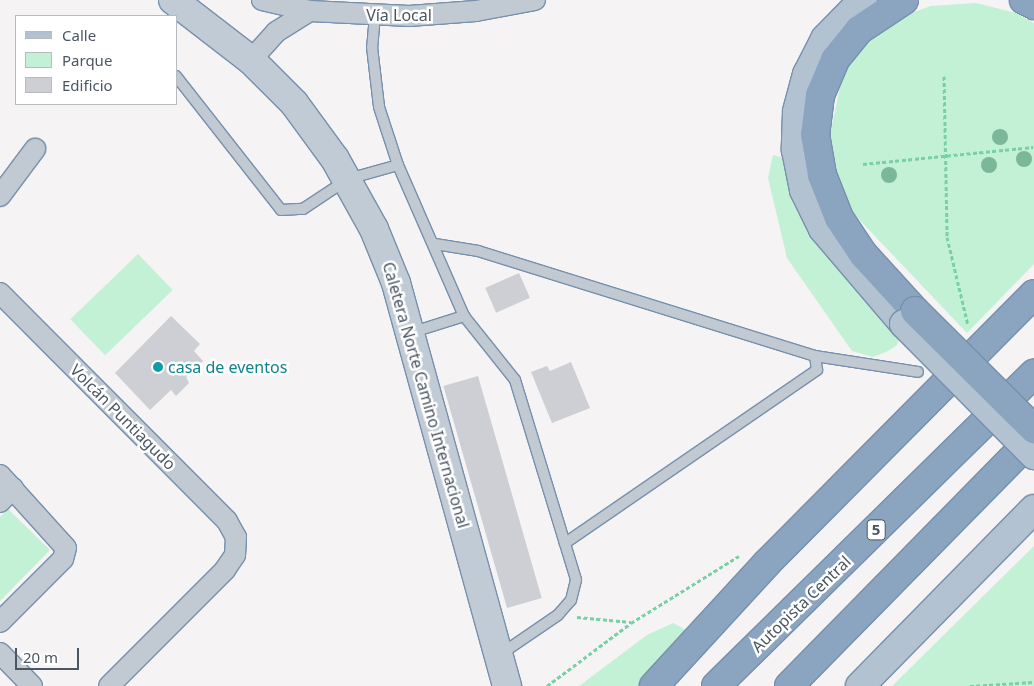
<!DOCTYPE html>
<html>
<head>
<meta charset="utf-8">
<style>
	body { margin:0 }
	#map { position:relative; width:1034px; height:686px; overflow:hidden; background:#f5f3f3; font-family:"Noto Sans",sans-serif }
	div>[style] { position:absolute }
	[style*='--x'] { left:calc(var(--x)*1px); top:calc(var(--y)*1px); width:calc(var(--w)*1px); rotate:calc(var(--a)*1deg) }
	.green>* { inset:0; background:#c3f1d5; transform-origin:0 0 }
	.building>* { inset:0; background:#cdcfd5; transform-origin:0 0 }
	.path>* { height:3px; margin-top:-1.5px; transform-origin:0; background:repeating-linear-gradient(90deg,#7ad0a6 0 4px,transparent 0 6.5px) }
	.roads { filter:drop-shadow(1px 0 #7690ad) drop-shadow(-1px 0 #7690ad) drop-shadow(0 1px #7690ad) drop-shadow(0 -1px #7690ad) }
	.lane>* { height:10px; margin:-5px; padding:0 5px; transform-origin:5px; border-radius:5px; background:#c1cad2 }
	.street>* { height:20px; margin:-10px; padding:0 10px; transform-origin:10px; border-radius:10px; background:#c1cad2 }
	.secondary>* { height:28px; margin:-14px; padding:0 14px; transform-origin:14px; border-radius:14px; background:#c1cbd6 }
	.primary>* { height:28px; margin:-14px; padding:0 14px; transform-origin:14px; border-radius:14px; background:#b3c2d1 }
	.highway>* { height:28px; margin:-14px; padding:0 14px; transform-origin:14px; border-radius:14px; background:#8ba5c1 }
	.bridges { filter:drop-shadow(1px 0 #7690ad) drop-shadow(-1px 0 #7690ad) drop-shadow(0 1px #7690ad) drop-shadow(0 -1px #7690ad) }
	.primary-bridge>* { height:28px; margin:-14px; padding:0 14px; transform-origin:14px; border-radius:14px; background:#b3c2d1 }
	.highway-bridge>* { height:28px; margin:-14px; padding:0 14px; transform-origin:14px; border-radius:14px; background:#8ba5c1 }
	.trees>* { width:16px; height:16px; margin:-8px; border-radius:50%; background:#7bb799 }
	.dots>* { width:14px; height:14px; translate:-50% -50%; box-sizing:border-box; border:2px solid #fff; border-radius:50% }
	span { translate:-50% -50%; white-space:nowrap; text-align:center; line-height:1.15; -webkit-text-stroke:5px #fff; paint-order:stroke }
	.shield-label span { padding:1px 4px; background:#fff; border:1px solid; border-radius:4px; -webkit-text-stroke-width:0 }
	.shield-label { font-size:15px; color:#4a5661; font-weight:700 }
	.street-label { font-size:16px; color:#4a5661 }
	.culture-label { font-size:16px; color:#0d838f }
	.left { translate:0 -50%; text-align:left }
	.legend { position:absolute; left:15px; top:15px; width:162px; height:90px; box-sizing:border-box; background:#fff; border:1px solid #b7bbc0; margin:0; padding:6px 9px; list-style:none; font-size:15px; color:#4a5661 }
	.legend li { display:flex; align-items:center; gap:10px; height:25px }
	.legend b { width:25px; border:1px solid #b7bbc0 }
	.scale { position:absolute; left:15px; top:648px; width:64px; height:22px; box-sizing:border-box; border:2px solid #4a5661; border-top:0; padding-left:6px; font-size:15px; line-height:18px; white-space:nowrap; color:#4a5661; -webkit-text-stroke:4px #fff; paint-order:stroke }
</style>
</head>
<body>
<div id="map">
	<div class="green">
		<i style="clip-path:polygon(976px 3px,1016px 13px,1034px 23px,1034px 264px,967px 333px,853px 213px,827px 149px,842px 77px,864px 45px,903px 16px,931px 6px)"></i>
		<i style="clip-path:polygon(773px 155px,787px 159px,902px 332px,897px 345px,888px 351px,873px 357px,852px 351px,787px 258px,768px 178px)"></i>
		<i style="left:138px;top:254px;width:50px;height:94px;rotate:46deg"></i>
		<i style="clip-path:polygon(8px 509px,50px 550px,0 601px,0 517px)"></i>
		<i style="clip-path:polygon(1034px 546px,1034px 686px,892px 686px)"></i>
		<i style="clip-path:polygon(673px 623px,688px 631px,639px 686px,579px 686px,647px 635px)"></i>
	</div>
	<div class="building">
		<i style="left:519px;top:273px;width:27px;height:37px;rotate:66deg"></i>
		<i style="clip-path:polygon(171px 316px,200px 344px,194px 351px,203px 361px,186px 377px,189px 383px,176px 396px,171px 390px,150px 410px,115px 373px)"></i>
		<i style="clip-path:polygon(571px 362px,590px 408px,552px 423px,531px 372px,547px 366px,550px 371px)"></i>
		<i style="left:478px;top:376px;width:231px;height:36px;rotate:74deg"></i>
	</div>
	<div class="path">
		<i style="--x:944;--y:76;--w:161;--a:88.9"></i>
		<i style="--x:947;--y:237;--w:90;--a:76.6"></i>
		<i style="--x:863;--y:164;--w:171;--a:-5.7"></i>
		<i style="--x:577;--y:617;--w:54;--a:5.3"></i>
		<i style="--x:547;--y:686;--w:105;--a:-36.9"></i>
		<i style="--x:631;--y:623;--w:127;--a:-31.8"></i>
		<i style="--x:970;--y:686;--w:64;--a:-3.6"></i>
	</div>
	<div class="roads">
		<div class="lane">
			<i style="--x:375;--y:15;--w:32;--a:95"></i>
			<i style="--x:372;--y:47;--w:60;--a:83.3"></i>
			<i style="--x:379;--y:107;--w:61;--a:71.9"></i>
			<i style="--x:398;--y:165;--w:165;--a:66.4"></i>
			<i style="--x:464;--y:316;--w:82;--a:51.4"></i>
			<i style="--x:515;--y:380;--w:209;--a:73"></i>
			<i style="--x:576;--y:580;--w:21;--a:104"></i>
			<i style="--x:571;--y:600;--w:20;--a:131"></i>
			<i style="--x:558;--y:615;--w:69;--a:145.6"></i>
			<i style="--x:176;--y:76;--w:170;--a:51.9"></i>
			<i style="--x:281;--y:210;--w:22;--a:-3"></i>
			<i style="--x:303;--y:209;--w:54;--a:-33.7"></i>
			<i style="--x:348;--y:179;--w:52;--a:-15.6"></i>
			<i style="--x:435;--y:244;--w:44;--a:9.2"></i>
			<i style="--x:478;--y:251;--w:353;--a:17.3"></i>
			<i style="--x:815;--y:356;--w:14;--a:82"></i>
			<i style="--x:817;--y:370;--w:306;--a:145.5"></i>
			<i style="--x:410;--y:333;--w:57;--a:-17.5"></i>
			<i style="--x:815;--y:356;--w:104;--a:8.8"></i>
		</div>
		<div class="street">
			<i style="--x:262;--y:0;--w:49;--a:12.9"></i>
			<i style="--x:310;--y:11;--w:99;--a:2.9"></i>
			<i style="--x:409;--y:16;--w:67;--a:-4.3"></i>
			<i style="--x:476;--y:11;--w:60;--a:-10.6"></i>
			<i style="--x:251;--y:60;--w:38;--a:-48"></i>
			<i style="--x:276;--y:32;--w:40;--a:-32"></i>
			<i style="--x:0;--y:196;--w:59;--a:-53.3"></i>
			<i style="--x:0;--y:293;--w:322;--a:45.1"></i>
			<i style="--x:227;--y:521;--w:18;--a:61"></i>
			<i style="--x:236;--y:537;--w:18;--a:93"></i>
			<i style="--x:235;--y:555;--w:18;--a:124"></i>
			<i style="--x:225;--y:570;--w:164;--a:135"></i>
			<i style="--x:0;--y:475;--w:98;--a:47.9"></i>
			<i style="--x:66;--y:548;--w:11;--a:105"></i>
			<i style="--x:63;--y:559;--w:89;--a:135"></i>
			<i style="--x:0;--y:502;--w:19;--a:-47"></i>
			<i style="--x:0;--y:653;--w:46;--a:45.9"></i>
		</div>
		<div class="secondary">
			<i style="--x:173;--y:0;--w:98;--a:37.6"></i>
			<i style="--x:251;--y:60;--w:61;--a:45"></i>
			<i style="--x:294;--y:103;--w:69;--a:53.8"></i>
			<i style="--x:335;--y:159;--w:80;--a:60.9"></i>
			<i style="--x:374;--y:229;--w:58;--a:67.8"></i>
			<i style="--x:396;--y:283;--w:418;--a:74.6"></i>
		</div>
		<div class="primary">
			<i style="--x:863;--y:0;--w:54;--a:134.3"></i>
			<i style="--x:825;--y:39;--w:39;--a:117"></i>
			<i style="--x:807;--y:74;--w:39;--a:105"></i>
			<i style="--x:797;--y:112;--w:38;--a:92"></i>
			<i style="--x:796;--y:150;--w:41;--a:78.7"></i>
			<i style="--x:804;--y:190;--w:43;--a:64"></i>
			<i style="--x:823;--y:229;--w:125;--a:49.5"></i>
			<i style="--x:860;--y:686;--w:248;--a:-45.5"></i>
		</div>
		<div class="highway">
			<i style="--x:904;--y:0;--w:54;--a:146.3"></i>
			<i style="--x:859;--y:30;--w:38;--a:129"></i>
			<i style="--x:835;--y:60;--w:38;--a:113"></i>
			<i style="--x:820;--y:95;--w:39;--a:97"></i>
			<i style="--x:815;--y:134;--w:42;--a:80.3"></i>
			<i style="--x:822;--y:175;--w:46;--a:68.4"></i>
			<i style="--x:839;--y:218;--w:43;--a:56.3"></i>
			<i style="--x:863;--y:254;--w:77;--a:47.6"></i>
			<i style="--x:1024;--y:0;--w:11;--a:27"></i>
			<i style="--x:654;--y:686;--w:166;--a:-47.4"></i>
			<i style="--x:766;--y:564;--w:380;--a:-45.2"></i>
			<i style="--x:716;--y:686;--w:446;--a:-44.5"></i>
			<i style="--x:789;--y:686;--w:349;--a:-45.5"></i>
		</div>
	</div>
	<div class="bridges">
		<div class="primary-bridge">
			<i style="--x:904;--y:324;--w:185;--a:45.2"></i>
		</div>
		<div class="highway-bridge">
			<i style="--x:915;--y:311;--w:168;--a:44.8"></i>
		</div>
	</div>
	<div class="trees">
		<i style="left:1000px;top:137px"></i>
		<i style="left:1024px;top:159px"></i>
		<i style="left:989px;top:165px"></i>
		<i style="left:889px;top:175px"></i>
	</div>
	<div class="dots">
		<i style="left:158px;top:367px;background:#0f9aa8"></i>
	</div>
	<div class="shield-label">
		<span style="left:876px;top:530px">5</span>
	</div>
	<div class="street-label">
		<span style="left:399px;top:15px">Vía Local</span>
		<span style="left:426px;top:395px;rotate:74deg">Caletera Norte Camino Internacional</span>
		<span style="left:123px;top:417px;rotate:45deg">Volcán Puntiagudo</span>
		<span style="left:801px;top:604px;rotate:-44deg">Autopista Central</span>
	</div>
	<div class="culture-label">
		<span class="left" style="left:168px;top:367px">casa de eventos</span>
	</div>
	<ul class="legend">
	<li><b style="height:6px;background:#b3c2d1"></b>Calle</li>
	<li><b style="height:14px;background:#c3f1d5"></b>Parque</li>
	<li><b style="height:14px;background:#cdcfd5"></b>Edificio</li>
	</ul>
	<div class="scale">20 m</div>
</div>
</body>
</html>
